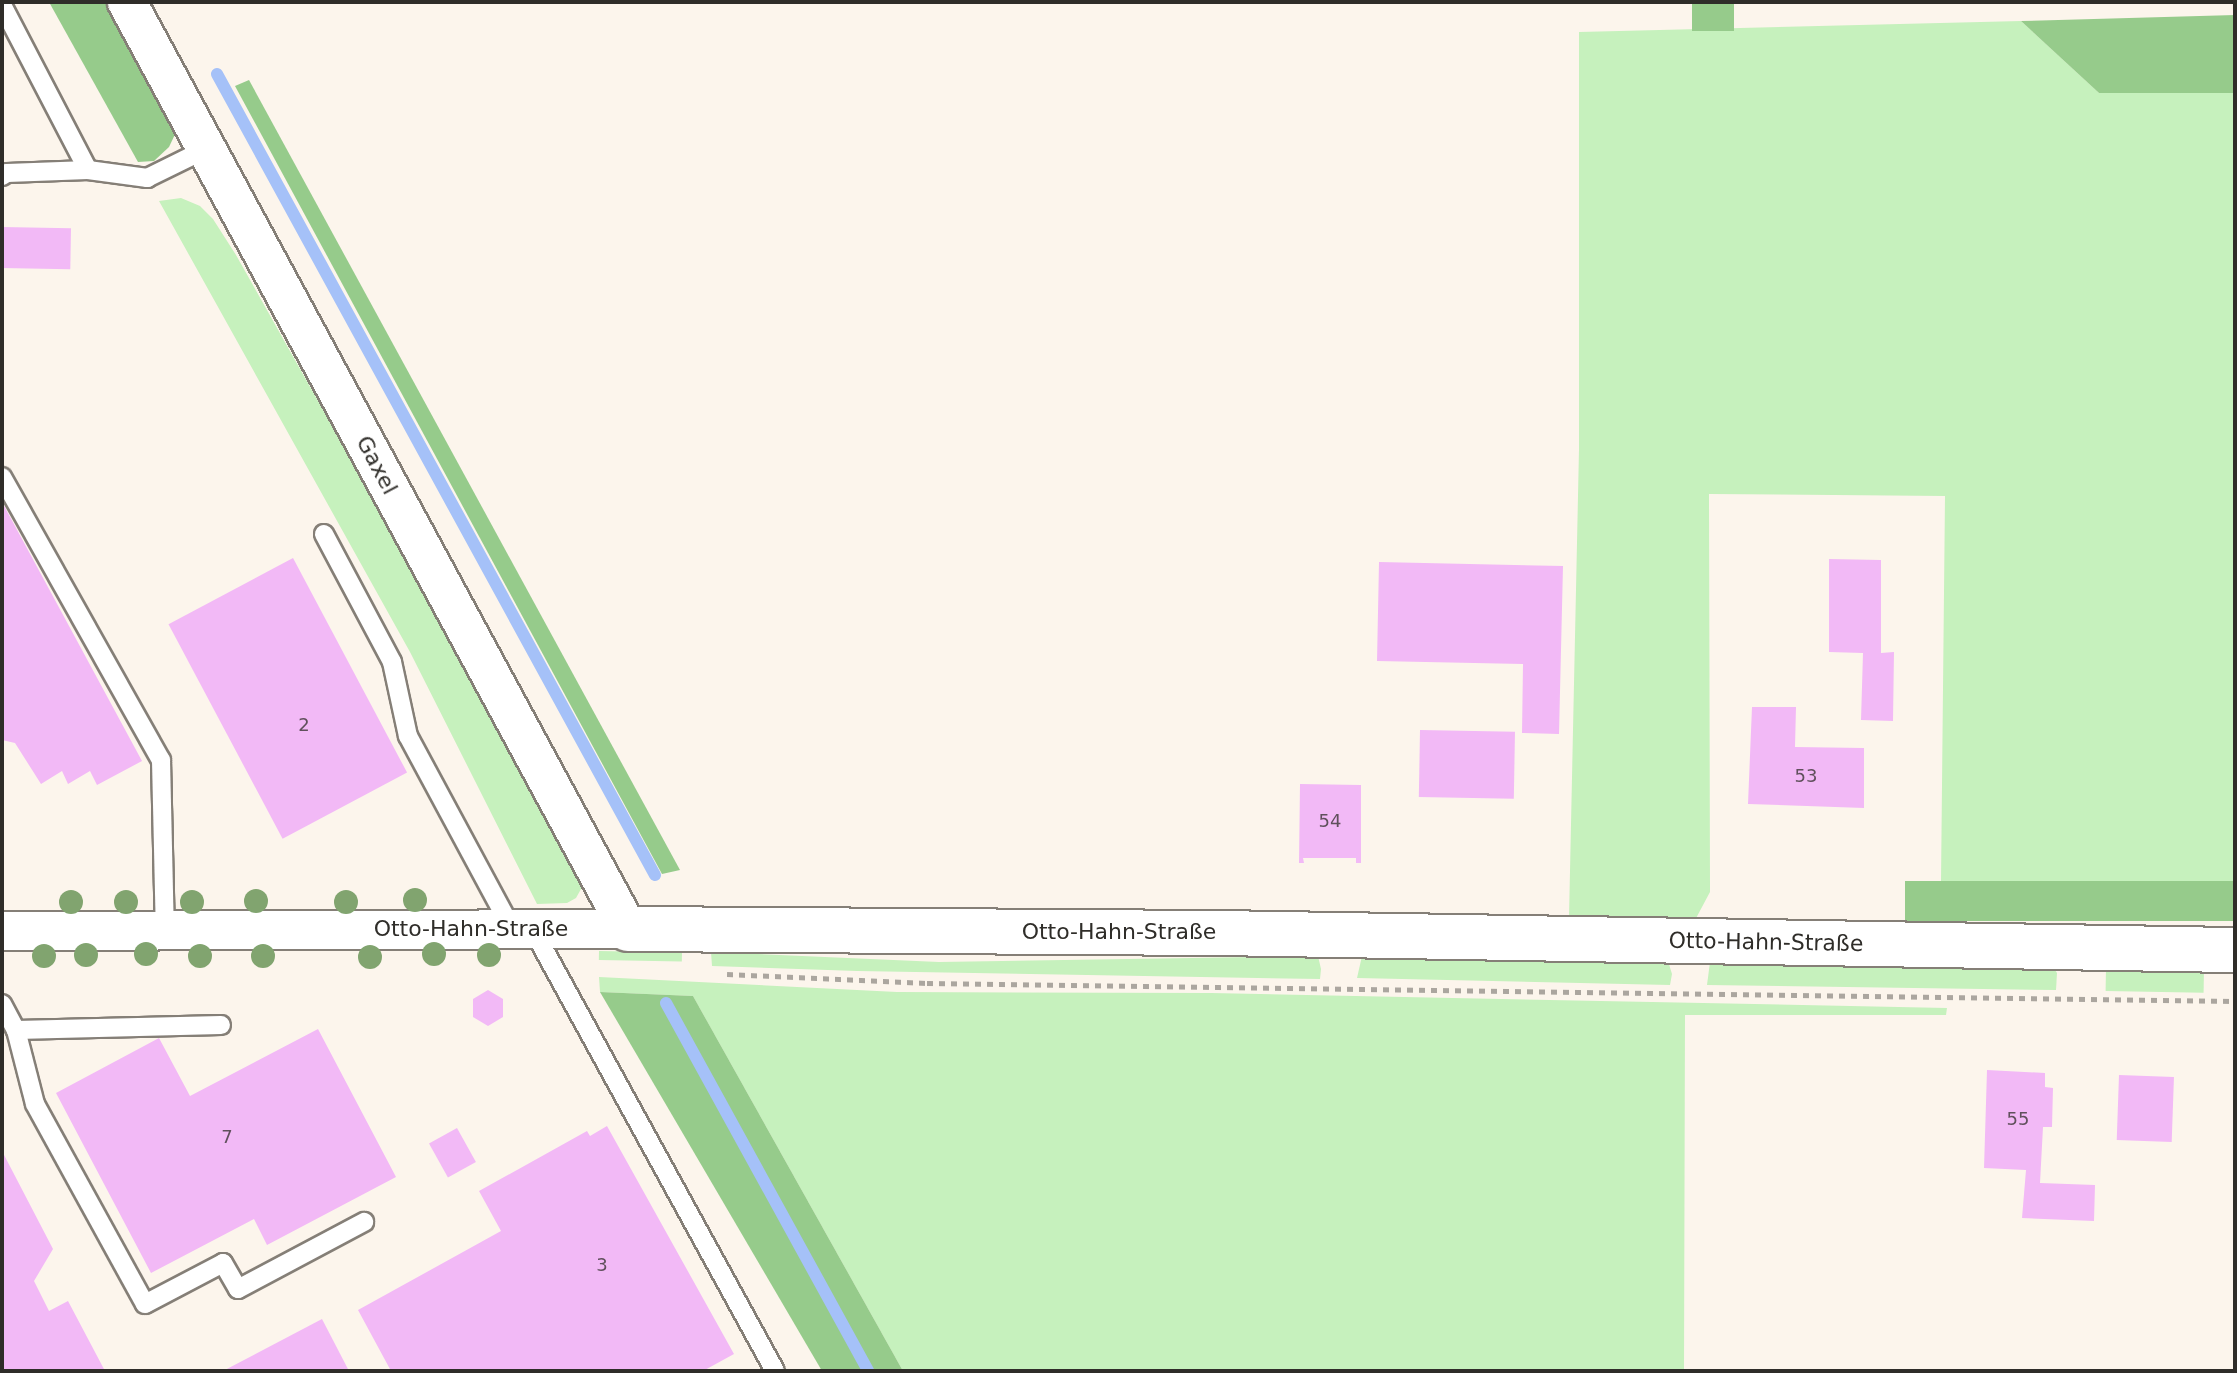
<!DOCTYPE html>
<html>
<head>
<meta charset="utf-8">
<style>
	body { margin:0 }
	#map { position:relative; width:2237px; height:1373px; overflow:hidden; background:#fcf5ec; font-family:"DejaVu Sans",sans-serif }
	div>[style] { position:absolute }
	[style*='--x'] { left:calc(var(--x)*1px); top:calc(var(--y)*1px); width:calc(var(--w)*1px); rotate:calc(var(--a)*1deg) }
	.green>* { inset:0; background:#c6f1bd; transform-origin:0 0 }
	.forest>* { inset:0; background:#96cb8b; transform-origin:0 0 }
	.stream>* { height:12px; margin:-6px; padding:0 6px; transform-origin:6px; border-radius:6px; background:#a5c1f8 }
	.building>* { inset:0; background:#f2b9f6; transform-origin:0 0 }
	.path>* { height:5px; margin-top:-2.5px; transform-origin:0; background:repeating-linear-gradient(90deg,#aba69f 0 6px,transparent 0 12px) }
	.roads { filter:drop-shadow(2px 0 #857f77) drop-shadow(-2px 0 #857f77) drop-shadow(0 2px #857f77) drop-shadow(0 -2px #857f77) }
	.service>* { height:18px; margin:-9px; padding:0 9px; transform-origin:9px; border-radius:9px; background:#fff }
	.minor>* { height:38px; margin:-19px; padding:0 19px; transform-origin:19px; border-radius:19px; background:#fff }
	.tertiary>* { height:44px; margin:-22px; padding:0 22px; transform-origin:22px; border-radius:22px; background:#fff }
	.trees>* { width:24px; height:24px; margin:-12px; border-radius:50%; background:#81a46f }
	span { translate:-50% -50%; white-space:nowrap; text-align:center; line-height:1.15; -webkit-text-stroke:7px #fff; paint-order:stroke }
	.number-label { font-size:18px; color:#60505c }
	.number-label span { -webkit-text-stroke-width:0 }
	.street-label { font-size:22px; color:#2f2d29 }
	.frame { position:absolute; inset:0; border:4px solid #2f2d29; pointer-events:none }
</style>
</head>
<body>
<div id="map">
	<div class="green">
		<i style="clip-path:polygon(2021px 21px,2099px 93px,2235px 93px,2235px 882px,1941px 881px,1945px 496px,1709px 494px,1710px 892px,1694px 922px,1569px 918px,1579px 449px,1579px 32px)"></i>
		<i style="clip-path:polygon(181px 198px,200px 206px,213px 219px,236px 255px,581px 869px,581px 889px,576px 898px,567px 903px,537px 904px,410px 652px,159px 201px)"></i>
		<i style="left:599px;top:951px;width:83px;height:9px;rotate:1deg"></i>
		<i style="clip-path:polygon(711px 952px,939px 962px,1318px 956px,1321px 969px,1320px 979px,857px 971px,712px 966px)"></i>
		<i style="clip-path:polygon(1362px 956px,1668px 961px,1672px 974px,1670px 985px,1357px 978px)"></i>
		<i style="clip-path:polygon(1710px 962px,2053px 967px,2057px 973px,2056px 990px,1707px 985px)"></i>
		<i style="left:2106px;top:968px;width:98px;height:23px;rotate:1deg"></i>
		<i style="clip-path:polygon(599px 977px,897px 992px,1211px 993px,1947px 1008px,1946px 1015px,1685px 1015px,1684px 1371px,903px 1371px,693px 996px,600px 992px)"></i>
	</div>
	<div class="forest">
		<i style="clip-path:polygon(49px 2px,115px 2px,178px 128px,169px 147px,154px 161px,138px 162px)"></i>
		<i style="left:1692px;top:2px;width:42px;height:29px"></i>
		<i style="clip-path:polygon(2235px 15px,2235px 93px,2099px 93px,2021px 21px)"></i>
		<i style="clip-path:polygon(249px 80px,680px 870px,662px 874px,235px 86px)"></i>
		<i style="left:1905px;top:881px;width:330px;height:40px"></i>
		<i style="clip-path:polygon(600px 992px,693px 996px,903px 1371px,822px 1371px)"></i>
	</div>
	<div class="stream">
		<i style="--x:217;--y:74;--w:913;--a:61.33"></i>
		<i style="--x:666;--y:1003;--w:420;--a:61.2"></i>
	</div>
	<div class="building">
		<i style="left:2px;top:227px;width:69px;height:41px;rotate:1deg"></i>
		<i style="clip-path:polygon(2px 502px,142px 761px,97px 785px,90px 771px,68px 784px,62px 771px,41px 784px,15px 743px,2px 740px)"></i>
		<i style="left:293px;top:558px;width:243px;height:141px;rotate:62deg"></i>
		<i style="clip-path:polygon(1829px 559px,1881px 560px,1881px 653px,1894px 652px,1893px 721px,1861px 720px,1863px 653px,1829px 652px)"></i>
		<i style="clip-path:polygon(1379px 562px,1563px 566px,1559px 734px,1522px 733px,1523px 664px,1377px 661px)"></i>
		<i style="clip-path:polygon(1752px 707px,1796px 707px,1795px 747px,1864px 748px,1864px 808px,1748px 804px)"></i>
		<i style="left:1420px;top:730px;width:95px;height:67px;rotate:1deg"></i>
		<i style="clip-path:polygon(1300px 784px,1361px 785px,1361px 863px,1356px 863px,1356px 858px,1303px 858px,1304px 863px,1299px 863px)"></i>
		<i style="clip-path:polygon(488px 990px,503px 999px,503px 1017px,488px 1026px,473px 1017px,473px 999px)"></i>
		<i style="clip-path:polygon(318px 1029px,396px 1177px,267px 1245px,254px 1219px,151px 1273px,56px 1093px,159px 1038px,190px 1096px)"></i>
		<i style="clip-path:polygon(1987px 1070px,2045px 1073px,2045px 1087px,2053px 1088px,2052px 1127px,2043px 1127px,2040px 1183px,2095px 1185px,2094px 1221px,2022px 1218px,2026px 1170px,1984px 1168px)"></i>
		<i style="left:2119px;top:1075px;width:55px;height:65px;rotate:2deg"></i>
		<i style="clip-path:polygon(607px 1126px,734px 1354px,703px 1371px,391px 1371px,358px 1310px,501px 1231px,479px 1191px,587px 1131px,590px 1136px)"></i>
		<i style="left:457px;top:1128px;width:39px;height:32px;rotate:61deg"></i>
		<i style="clip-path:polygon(2px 1151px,53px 1249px,34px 1281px,49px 1311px,68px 1301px,105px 1371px,2px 1371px)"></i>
		<i style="clip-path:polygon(322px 1319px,349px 1371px,223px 1371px)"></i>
	</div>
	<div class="path">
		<i style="--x:727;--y:974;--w:200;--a:2.6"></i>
		<i style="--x:927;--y:983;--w:1308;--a:0.79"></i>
	</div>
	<div class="roads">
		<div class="service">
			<i style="--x:2;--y:5;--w:186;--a:62.5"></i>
			<i style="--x:2;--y:176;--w:6;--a:-31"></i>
			<i style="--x:7;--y:173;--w:81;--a:-2.1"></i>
			<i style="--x:88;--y:170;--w:60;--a:7.7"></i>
			<i style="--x:147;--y:178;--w:66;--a:-26.2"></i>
			<i style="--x:2;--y:477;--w:325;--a:60.7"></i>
			<i style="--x:161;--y:760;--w:171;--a:88.7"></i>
			<i style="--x:324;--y:534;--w:145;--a:62"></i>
			<i style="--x:392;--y:662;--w:76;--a:77.8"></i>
			<i style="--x:408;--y:736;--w:219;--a:61.7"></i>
			<i style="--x:532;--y:928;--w:505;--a:61.25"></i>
			<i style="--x:2;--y:1004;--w:30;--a:62"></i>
			<i style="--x:16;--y:1030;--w:205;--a:-1.4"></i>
			<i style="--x:16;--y:1030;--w:76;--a:75.6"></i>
			<i style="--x:35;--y:1104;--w:228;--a:61.2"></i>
			<i style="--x:145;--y:1304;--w:88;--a:-27.7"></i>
			<i style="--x:223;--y:1263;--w:30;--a:60"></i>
			<i style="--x:238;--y:1289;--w:143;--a:-28"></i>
		</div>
		<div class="minor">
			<i style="--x:2;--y:931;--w:626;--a:-0.18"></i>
			<i style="--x:628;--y:929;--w:1054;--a:-118.39"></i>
		</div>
		<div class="tertiary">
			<i style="--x:628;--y:929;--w:590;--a:0.39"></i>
			<i style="--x:1218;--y:933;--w:1017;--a:0.96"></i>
		</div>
	</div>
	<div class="trees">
		<i style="left:415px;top:900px"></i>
		<i style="left:256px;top:901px"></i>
		<i style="left:71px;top:902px"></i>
		<i style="left:126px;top:902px"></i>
		<i style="left:192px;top:902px"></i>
		<i style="left:346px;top:902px"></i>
		<i style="left:146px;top:954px"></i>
		<i style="left:434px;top:954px"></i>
		<i style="left:86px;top:955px"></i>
		<i style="left:489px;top:955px"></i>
		<i style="left:44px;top:956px"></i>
		<i style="left:200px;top:956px"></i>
		<i style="left:263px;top:956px"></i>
		<i style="left:370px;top:957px"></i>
	</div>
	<div class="number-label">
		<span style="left:304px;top:725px">2</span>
		<span style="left:1806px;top:776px">53</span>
		<span style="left:1330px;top:821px">54</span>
		<span style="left:2018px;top:1119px">55</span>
		<span style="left:227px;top:1137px">7</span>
		<span style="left:602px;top:1265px">3</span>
	</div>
	<div class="street-label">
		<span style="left:377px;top:465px;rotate:62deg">Gaxel</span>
		<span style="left:471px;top:929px">Otto-Hahn-Straße</span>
		<span style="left:1119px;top:932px">Otto-Hahn-Straße</span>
		<span style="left:1766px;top:942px;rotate:1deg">Otto-Hahn-Straße</span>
	</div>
	<div class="frame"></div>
</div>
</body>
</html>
